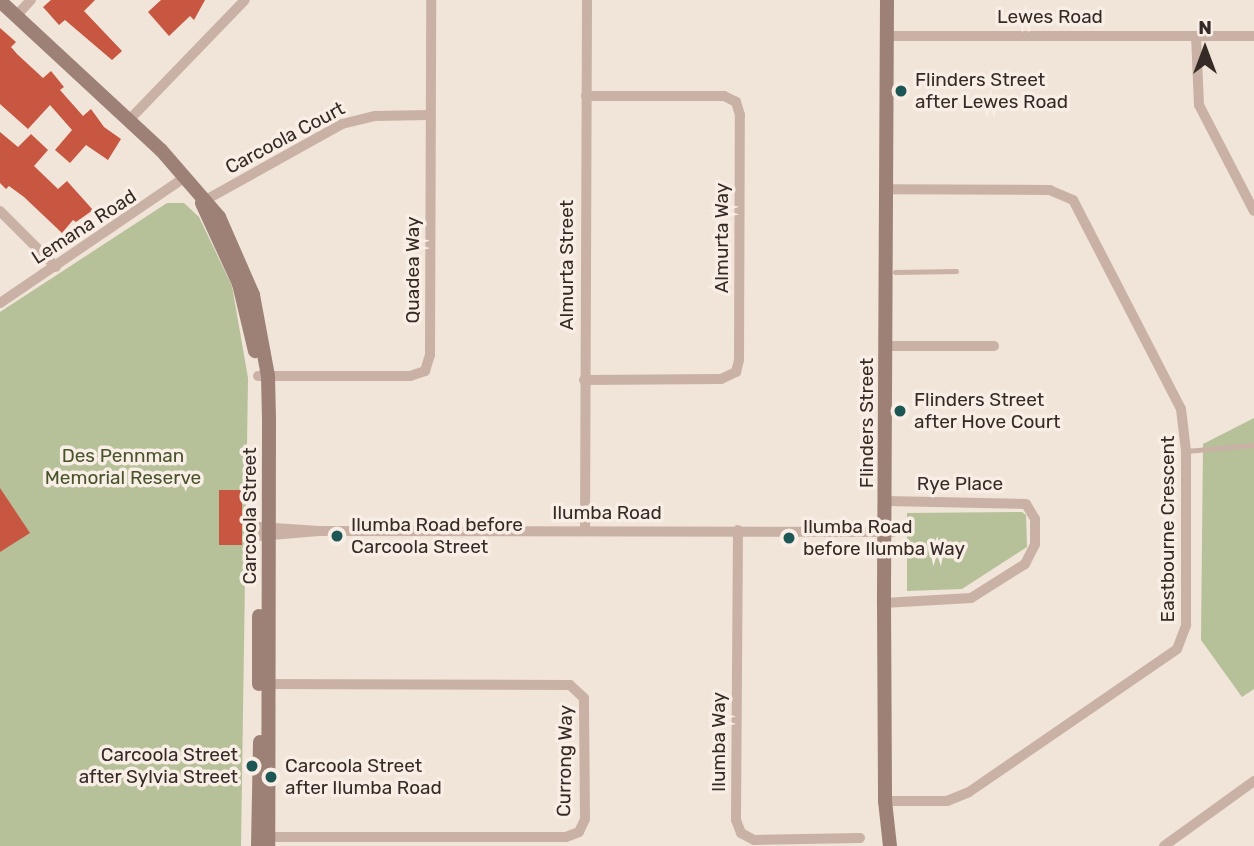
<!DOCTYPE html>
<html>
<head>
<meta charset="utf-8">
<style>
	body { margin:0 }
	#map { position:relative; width:1254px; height:846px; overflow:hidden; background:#f1e4d9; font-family:Rubik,sans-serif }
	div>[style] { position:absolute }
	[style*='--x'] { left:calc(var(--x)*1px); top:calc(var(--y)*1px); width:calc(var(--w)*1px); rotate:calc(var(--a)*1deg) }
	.green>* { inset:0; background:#b6c099 }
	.building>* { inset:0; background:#c75741; transform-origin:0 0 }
	.lane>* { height:5px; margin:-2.5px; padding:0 2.5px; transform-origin:2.5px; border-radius:2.5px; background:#c9b2a5 }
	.street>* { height:10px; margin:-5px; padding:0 5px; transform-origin:5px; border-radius:5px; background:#c9b2a5 }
	.secondary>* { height:14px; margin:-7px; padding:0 7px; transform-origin:7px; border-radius:7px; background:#9d8176 }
	.dots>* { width:19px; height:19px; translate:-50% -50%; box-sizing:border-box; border:4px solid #f9eee5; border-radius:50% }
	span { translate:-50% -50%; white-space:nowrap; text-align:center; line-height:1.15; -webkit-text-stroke:7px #f9eee5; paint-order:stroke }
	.street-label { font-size:19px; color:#352a26 }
	.poi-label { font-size:19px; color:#352a26 }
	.left { translate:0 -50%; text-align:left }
	.right { translate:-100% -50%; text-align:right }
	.park-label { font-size:19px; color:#47532a }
	.north { position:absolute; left:1170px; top:14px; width:70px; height:70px; -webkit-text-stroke:5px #f9eee5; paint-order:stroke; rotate:0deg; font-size:19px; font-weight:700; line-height:28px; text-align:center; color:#352a26 }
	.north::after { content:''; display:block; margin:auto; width:24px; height:32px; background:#352a26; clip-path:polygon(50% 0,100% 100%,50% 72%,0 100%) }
</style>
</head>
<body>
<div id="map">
	<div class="green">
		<i style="clip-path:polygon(167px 203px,184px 203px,199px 217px,232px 286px,248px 378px,241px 846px,0 846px,0 312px)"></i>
		<i style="clip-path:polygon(1254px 418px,1254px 689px,1242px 697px,1201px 640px,1203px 444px)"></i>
		<i style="clip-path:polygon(1022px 512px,1026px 515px,1027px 547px,962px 589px,907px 591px,907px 513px)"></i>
	</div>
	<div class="building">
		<i style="clip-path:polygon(51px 0,95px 0,84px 11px,122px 51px,112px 60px,65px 20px,59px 25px,43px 7px)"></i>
		<i style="clip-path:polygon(161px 0,205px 0,194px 20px,190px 16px,169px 36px,148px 12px)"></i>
		<i style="clip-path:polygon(0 28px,16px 42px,11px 47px,17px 54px,43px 78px,51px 71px,64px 87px,60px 90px,83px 116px,91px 109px,104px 127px,121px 139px,108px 160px,86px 145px,70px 163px,55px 150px,72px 130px,50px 105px,28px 129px,0 104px)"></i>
		<i style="clip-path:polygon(0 132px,18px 147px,31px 134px,48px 150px,34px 166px,58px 189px,67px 181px,93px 210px,76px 222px,73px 220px,62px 233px,24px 197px,9px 186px,6px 189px,0 183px)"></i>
		<i style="clip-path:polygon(0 488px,30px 533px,0 552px)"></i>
		<i style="left:219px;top:490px;width:23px;height:55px"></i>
	</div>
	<div class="lane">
		<i style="--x:895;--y:272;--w:61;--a:-0.9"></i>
		<i style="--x:1186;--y:451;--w:68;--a:-5"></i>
	</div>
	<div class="street">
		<i style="--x:16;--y:16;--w:22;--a:-47"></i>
		<i style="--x:889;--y:36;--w:365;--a:0"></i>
		<i style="--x:1196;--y:36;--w:69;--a:87.5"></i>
		<i style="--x:1199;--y:105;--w:119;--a:62.6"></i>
		<i style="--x:130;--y:119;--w:165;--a:-46"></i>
		<i style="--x:202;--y:202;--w:160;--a:-29.1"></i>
		<i style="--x:342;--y:124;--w:34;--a:-14"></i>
		<i style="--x:375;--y:116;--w:54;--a:-1.1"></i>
		<i style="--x:0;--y:211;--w:79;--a:45"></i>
		<i style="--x:0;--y:303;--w:222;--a:-34.2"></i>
		<i style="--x:885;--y:346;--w:109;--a:0"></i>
		<i style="--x:258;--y:376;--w:152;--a:0"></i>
		<i style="--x:410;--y:376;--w:16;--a:-18"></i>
		<i style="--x:425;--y:371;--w:17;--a:-73"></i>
		<i style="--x:430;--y:355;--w:355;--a:-89.8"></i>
		<i style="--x:584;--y:380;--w:137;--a:-0.4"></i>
		<i style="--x:721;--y:379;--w:17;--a:-25"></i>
		<i style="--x:736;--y:372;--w:12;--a:-76"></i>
		<i style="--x:739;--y:360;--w:245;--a:-89.8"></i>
		<i style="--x:740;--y:115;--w:14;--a:-107"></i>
		<i style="--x:736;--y:102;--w:13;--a:-153"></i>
		<i style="--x:724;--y:96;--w:138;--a:180"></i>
		<i style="--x:259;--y:527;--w:60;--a:3.8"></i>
		<i style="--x:585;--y:530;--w:530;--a:-89.78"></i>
		<i style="--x:738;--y:530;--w:290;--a:90.4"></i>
		<i style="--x:736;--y:820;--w:14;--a:69"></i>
		<i style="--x:741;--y:833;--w:15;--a:28"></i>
		<i style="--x:754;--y:840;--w:106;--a:-1.1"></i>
		<i style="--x:259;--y:536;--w:60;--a:-4.8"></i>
		<i style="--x:319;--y:531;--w:575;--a:0.1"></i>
		<i style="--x:884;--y:603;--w:87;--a:-3.3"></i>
		<i style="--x:971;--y:598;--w:64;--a:-32.2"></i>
		<i style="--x:1025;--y:564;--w:22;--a:-63"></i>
		<i style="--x:1035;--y:544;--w:25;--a:-90"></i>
		<i style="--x:1035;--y:519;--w:17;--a:-121"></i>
		<i style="--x:1026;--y:504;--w:140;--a:-178.8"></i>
		<i style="--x:885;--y:801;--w:62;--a:0"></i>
		<i style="--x:947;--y:801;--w:24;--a:-22"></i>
		<i style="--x:969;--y:792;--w:252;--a:-34.5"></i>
		<i style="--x:1177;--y:649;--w:26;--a:-69"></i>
		<i style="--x:1186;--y:625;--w:174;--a:-90"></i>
		<i style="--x:1186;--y:451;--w:42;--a:-96.8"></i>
		<i style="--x:1181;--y:409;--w:235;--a:-117.3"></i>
		<i style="--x:1073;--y:200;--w:25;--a:-157"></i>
		<i style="--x:1050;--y:190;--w:164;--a:-179.7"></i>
		<i style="--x:263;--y:837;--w:303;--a:0"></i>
		<i style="--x:566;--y:837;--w:14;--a:-21"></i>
		<i style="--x:579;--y:832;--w:14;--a:-65"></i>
		<i style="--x:585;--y:819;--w:121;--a:-90.5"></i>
		<i style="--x:584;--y:698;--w:19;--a:-137"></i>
		<i style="--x:570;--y:685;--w:307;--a:-179.8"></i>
		<i style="--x:1164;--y:846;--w:111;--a:-35.8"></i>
	</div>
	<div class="secondary">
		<i style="--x:887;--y:0;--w:603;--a:90.29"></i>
		<i style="--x:884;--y:603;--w:198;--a:89.7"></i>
		<i style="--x:885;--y:801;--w:45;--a:83.7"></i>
		<i style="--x:0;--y:1;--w:219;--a:42.8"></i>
		<i style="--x:161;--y:150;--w:89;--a:49.1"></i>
		<i style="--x:219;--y:217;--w:85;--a:66.4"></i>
		<i style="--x:253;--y:295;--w:82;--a:79.5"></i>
		<i style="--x:268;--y:376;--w:44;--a:88.7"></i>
		<i style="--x:269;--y:420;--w:426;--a:90.1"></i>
		<i style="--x:202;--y:203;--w:89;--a:65.4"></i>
		<i style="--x:239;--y:284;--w:69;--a:76.6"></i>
		<i style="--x:259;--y:616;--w:68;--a:90"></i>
		<i style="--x:258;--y:846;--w:104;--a:-88.9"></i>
	</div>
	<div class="dots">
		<i style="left:901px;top:91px;background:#1c5655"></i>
		<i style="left:900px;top:411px;background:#1c5655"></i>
		<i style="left:337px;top:536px;background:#1c5655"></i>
		<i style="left:789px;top:538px;background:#1c5655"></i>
		<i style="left:252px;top:766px;background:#1c5655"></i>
		<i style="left:271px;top:777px;background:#1c5655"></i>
	</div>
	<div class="street-label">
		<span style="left:1050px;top:17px">Lewes Road</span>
		<span style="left:285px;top:138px;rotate:-28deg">Carcoola Court</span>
		<span style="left:84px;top:227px;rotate:-33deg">Lemana Road</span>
		<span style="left:722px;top:238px;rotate:-90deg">Almurta Way</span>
		<span style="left:567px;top:265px;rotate:-90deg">Almurta Street</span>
		<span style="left:413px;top:270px;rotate:-90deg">Quadea Way</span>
		<span style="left:867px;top:423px;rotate:-90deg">Flinders Street</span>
		<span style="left:960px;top:484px">Rye Place</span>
		<span style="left:607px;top:513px">Ilumba Road</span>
		<span style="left:250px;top:516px;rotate:-90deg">Carcoola Street</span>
		<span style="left:1168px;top:529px;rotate:-90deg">Eastbourne Crescent</span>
		<span style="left:719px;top:742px;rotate:-90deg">Ilumba Way</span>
		<span style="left:565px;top:761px;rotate:-89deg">Currong Way</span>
	</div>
	<div class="poi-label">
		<span class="left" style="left:915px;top:91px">Flinders Street<br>after Lewes Road</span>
		<span class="left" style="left:914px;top:411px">Flinders Street<br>after Hove Court</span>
		<span class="left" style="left:351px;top:536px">Ilumba Road before<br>Carcoola Street</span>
		<span class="left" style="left:803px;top:538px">Ilumba Road<br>before Ilumba Way</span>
		<span class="right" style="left:238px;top:766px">Carcoola Street<br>after Sylvia Street</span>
		<span class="left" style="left:285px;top:777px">Carcoola Street<br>after Ilumba Road</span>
	</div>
	<div class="park-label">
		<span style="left:123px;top:467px">Des Pennman<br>Memorial Reserve</span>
	</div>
	<div class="north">N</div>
</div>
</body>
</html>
